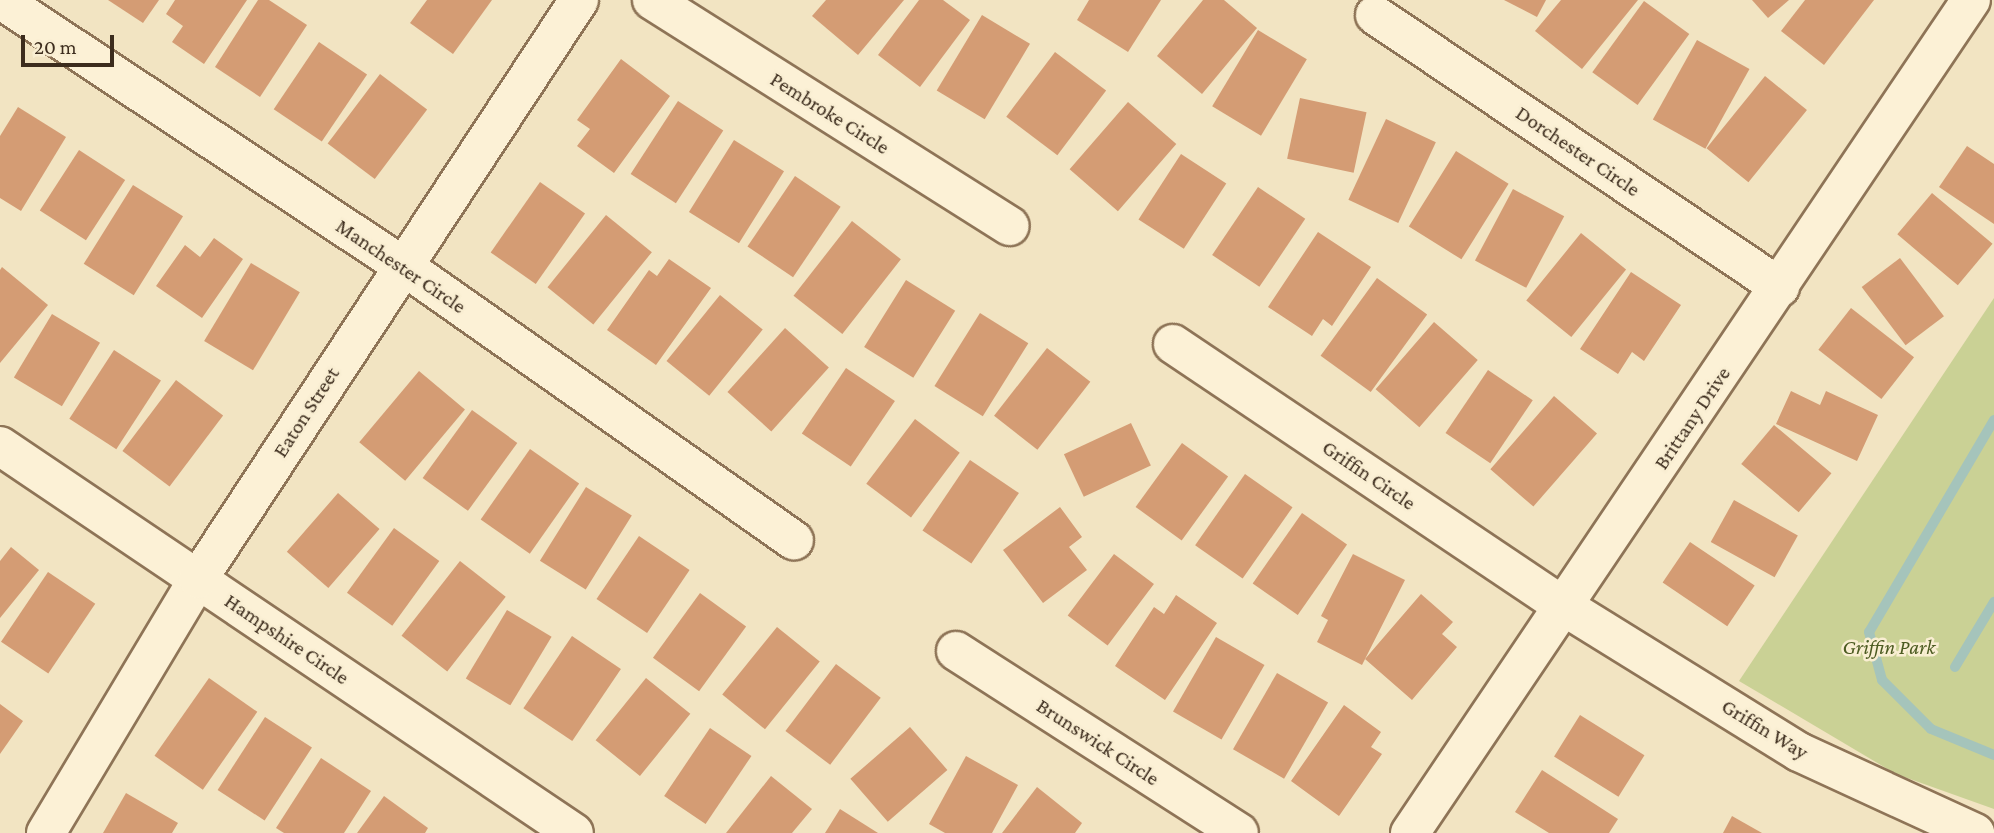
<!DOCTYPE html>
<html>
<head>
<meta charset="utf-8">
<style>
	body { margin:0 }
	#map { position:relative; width:1994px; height:833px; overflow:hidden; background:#f2e4c2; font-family:"Crimson Pro",serif }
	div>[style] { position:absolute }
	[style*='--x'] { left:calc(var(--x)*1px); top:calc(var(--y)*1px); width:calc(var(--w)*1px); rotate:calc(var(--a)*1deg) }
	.green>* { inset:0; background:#cad195 }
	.stream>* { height:10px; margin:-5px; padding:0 5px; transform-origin:5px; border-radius:5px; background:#a5c4bb }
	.building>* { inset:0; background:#d49c74; transform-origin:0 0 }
	.roads { filter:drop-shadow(2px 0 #8e7457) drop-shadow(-2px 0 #8e7457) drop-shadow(0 2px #8e7457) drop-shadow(0 -2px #8e7457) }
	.minor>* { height:38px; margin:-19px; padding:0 19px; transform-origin:19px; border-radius:19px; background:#fcf1d6 }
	span { translate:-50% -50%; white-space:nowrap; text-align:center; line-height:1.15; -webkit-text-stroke:5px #f9eed2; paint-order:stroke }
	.street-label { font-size:21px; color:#3c2c1d }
	.park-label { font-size:21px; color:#4c5b21; font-style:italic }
	.scale { position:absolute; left:21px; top:35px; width:93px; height:32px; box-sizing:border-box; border:4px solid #3c2c1d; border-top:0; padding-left:9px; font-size:21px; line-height:24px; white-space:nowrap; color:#3c2c1d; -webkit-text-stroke:5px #f9eed2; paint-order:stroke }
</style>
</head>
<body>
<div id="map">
	<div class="green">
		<i style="clip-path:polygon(1994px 298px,1994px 809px,1896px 774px,1739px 681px)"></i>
	</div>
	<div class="stream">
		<i style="--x:1994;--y:420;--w:246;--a:120.5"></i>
		<i style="--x:1869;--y:632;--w:50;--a:74.8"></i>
		<i style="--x:1882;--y:680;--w:69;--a:45"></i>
		<i style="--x:1931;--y:729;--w:68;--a:22.4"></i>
		<i style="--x:1955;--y:667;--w:76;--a:-59"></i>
	</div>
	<div class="building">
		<i style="clip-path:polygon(108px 0,159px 0,143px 23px)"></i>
		<i style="clip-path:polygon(175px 0,247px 0,204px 64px,172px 42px,183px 26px,166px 14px)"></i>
		<i style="clip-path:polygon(258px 0,269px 0,307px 25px,260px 97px,215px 67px)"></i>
		<i style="clip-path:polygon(427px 0,492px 0,453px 54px,410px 23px)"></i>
		<i style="clip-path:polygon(826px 0,904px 0,858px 55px,812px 16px)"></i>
		<i style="clip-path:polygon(919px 0,943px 0,970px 20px,920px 87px,878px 55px)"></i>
		<i style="clip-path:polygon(1089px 0,1161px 0,1128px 52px,1077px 20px)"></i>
		<i style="clip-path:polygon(1203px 0,1224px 0,1257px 28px,1202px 94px,1157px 56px)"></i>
		<i style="clip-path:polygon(1504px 0,1546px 0,1537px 17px)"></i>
		<i style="clip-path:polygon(1561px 0,1638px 0,1582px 69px,1535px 31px)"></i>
		<i style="clip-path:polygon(1752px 0,1789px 0,1768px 18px)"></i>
		<i style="clip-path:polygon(1805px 0,1874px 0,1824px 65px,1781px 31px)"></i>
		<i style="left:1644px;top:1px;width:56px;height:88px;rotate:36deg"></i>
		<i style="left:982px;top:15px;width:56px;height:88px;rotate:31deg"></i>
		<i style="left:1258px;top:30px;width:57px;height:89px;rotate:31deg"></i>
		<i style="left:1697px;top:40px;width:60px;height:91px;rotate:29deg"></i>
		<i style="left:319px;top:42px;width:58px;height:81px;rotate:34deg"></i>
		<i style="left:1055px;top:52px;width:64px;height:81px;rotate:37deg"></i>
		<i style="clip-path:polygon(621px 59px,670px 96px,614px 173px,577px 146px,590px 129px,577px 120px)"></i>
		<i style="left:380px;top:74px;width:59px;height:87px;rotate:37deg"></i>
		<i style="left:1765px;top:76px;width:54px;height:93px;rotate:39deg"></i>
		<i style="left:1300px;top:98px;width:68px;height:62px;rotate:12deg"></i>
		<i style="left:678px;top:101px;width:54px;height:87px;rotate:33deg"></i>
		<i style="left:1128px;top:102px;width:64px;height:89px;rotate:41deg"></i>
		<i style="clip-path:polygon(18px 107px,66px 137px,21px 211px,0 198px,0 136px)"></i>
		<i style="left:1386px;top:119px;width:55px;height:89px;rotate:25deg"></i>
		<i style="left:734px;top:140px;width:59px;height:85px;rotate:32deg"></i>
		<i style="clip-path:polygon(1967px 146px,1994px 164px,1994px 224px,1939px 187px)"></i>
		<i style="left:79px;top:150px;width:55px;height:72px;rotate:33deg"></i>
		<i style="left:1456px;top:151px;width:62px;height:89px;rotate:32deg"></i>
		<i style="left:1181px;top:154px;width:54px;height:78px;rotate:33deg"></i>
		<i style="left:795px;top:176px;width:55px;height:85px;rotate:34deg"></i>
		<i style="left:540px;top:182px;width:55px;height:86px;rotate:35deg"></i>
		<i style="left:133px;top:185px;width:59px;height:93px;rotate:32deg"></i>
		<i style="left:1258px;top:187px;width:57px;height:82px;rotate:34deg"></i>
		<i style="left:1513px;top:189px;width:58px;height:81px;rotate:28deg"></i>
		<i style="left:1932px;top:193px;width:79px;height:54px;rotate:40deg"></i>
		<i style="left:606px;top:215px;width:59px;height:93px;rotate:39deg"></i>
		<i style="left:852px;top:221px;width:62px;height:95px;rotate:38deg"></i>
		<i style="clip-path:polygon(1318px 232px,1371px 267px,1332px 326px,1323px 319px,1312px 336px,1268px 307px)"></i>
		<i style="left:1581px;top:233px;width:58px;height:87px;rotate:39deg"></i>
		<i style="clip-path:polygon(214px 238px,243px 259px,202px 318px,156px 286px,185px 245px,200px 257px)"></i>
		<i style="left:1900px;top:258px;width:73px;height:48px;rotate:53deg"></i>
		<i style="clip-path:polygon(669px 259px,711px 288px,656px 365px,607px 330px,649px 270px,657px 276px)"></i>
		<i style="left:251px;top:263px;width:57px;height:91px;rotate:31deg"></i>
		<i style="clip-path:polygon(2px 267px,48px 305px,0 363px,0 270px)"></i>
		<i style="clip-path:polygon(1631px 272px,1681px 305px,1644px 361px,1632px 352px,1618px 374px,1580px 349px)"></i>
		<i style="left:1377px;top:278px;width:62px;height:96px;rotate:36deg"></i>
		<i style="left:906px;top:280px;width:58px;height:79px;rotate:32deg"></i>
		<i style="left:720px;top:295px;width:55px;height:85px;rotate:39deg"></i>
		<i style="left:1851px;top:308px;width:80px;height:53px;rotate:38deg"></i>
		<i style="left:980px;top:313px;width:57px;height:86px;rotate:32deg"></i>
		<i style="left:52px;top:314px;width:56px;height:74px;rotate:31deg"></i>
		<i style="left:1434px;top:322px;width:58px;height:89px;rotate:41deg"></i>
		<i style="left:785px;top:328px;width:59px;height:86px;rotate:42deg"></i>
		<i style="left:1047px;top:348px;width:55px;height:86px;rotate:38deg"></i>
		<i style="left:114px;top:350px;width:56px;height:82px;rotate:33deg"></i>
		<i style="left:846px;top:368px;width:59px;height:79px;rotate:34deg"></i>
		<i style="left:1488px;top:370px;width:54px;height:76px;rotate:34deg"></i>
		<i style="left:419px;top:371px;width:60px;height:93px;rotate:40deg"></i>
		<i style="left:176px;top:380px;width:59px;height:89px;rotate:37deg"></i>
		<i style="clip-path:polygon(1791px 391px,1820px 405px,1826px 391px,1878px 415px,1857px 461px,1776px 424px)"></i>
		<i style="left:1554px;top:396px;width:57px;height:97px;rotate:41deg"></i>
		<i style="left:472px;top:410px;width:56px;height:84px;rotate:36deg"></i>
		<i style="left:915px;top:419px;width:56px;height:81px;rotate:37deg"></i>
		<i style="left:1131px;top:423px;width:47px;height:74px;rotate:65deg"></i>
		<i style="left:1774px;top:425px;width:75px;height:51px;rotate:40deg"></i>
		<i style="left:1182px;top:443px;width:57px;height:79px;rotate:36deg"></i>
		<i style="left:530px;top:449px;width:60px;height:86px;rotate:35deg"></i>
		<i style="left:970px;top:460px;width:59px;height:85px;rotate:34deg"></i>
		<i style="left:1245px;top:474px;width:58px;height:87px;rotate:35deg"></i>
		<i style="left:586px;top:487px;width:54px;height:87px;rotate:32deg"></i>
		<i style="left:338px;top:493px;width:55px;height:78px;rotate:41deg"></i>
		<i style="left:1734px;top:500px;width:73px;height:48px;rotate:29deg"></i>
		<i style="clip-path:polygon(1060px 507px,1082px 537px,1069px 547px,1087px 570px,1043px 603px,1003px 550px)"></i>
		<i style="left:1302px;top:513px;width:55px;height:86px;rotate:35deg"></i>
		<i style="left:394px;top:528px;width:56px;height:80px;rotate:36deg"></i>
		<i style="left:639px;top:536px;width:61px;height:76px;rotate:34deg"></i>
		<i style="left:1690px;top:542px;width:78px;height:49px;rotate:34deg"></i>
		<i style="clip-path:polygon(11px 547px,39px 570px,0 618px,0 561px)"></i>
		<i style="left:1114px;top:554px;width:50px;height:77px;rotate:37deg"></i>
		<i style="clip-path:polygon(1353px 554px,1405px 580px,1362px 665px,1317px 642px,1328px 620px,1321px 616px)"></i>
		<i style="left:460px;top:561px;width:58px;height:95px;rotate:38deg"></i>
		<i style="left:48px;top:572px;width:57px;height:84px;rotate:34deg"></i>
		<i style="left:700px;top:593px;width:57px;height:80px;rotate:36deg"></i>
		<i style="clip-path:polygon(1421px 594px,1453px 622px,1442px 634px,1457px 647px,1412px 700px,1365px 659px)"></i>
		<i style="clip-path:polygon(1176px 595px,1217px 623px,1165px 700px,1115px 666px,1154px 607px,1164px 614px)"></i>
		<i style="left:507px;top:610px;width:52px;height:80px;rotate:31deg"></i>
		<i style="left:777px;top:627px;width:55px;height:87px;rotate:39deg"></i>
		<i style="left:572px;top:636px;width:59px;height:87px;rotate:34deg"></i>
		<i style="left:1216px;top:637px;width:56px;height:86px;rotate:30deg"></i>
		<i style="left:836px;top:664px;width:56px;height:84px;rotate:37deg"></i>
		<i style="left:1277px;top:673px;width:59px;height:88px;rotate:30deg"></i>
		<i style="left:209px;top:678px;width:59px;height:95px;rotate:35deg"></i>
		<i style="left:646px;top:678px;width:57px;height:80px;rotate:39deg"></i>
		<i style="clip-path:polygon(0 704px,23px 721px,0 754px)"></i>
		<i style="clip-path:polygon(1344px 705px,1381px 732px,1371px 747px,1382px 754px,1339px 816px,1291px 781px)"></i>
		<i style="left:1580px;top:715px;width:76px;height:49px;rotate:32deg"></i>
		<i style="left:265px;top:717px;width:56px;height:87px;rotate:33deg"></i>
		<i style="left:910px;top:727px;width:57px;height:79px;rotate:49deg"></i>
		<i style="left:710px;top:728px;width:50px;height:82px;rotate:34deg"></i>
		<i style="clip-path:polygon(966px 756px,1018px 785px,992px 833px,945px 833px,929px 824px)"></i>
		<i style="clip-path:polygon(321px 758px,371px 791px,344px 833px,284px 833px,276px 828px)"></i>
		<i style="clip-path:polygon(1542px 770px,1618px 819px,1609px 833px,1549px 833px,1515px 812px)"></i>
		<i style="clip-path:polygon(771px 776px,812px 809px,792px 833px,726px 833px)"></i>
		<i style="clip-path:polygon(1037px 787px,1082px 823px,1075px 833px,1002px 833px)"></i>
		<i style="clip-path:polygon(126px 793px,178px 823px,172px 833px,103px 833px)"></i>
		<i style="clip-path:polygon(384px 796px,428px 828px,425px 833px,357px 833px)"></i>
		<i style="clip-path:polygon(840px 809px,878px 833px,825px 833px)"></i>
		<i style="clip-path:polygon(1732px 816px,1762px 833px,1723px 833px)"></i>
	</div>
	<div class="roads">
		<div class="minor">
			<i style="--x:1;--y:0;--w:481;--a:33.5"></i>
			<i style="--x:402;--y:265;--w:479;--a:35.1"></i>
			<i style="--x:652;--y:0;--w:423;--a:32.3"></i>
			<i style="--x:1375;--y:15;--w:488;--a:33.9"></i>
			<i style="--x:1173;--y:344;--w:472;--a:33.9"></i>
			<i style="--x:1565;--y:607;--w:275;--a:31.8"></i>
			<i style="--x:1799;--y:752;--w:194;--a:24.7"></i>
			<i style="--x:0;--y:446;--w:692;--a:33.99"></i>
			<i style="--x:956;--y:651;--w:336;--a:32.7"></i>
			<i style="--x:46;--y:833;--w:296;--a:-59.1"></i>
			<i style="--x:198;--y:579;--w:693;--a:-56.65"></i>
			<i style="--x:1410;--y:833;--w:1004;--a:-56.04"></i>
		</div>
	</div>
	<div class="street-label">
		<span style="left:830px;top:113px;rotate:32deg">Pembroke Circle</span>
		<span style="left:1578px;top:151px;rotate:34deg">Dorchester Circle</span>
		<span style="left:401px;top:266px;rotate:34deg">Manchester Circle</span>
		<span style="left:306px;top:412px;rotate:-57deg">Eaton Street</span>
		<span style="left:1692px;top:418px;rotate:-56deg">Brittany Drive</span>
		<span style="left:1369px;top:475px;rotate:34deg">Griffin Circle</span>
		<span style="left:287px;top:639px;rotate:34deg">Hampshire Circle</span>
		<span style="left:1765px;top:729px;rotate:31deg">Griffin Way</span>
		<span style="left:1098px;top:742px;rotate:33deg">Brunswick Circle</span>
	</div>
	<div class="park-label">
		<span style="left:1889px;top:647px">Griffin Park</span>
	</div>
	<div class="scale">20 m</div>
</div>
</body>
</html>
